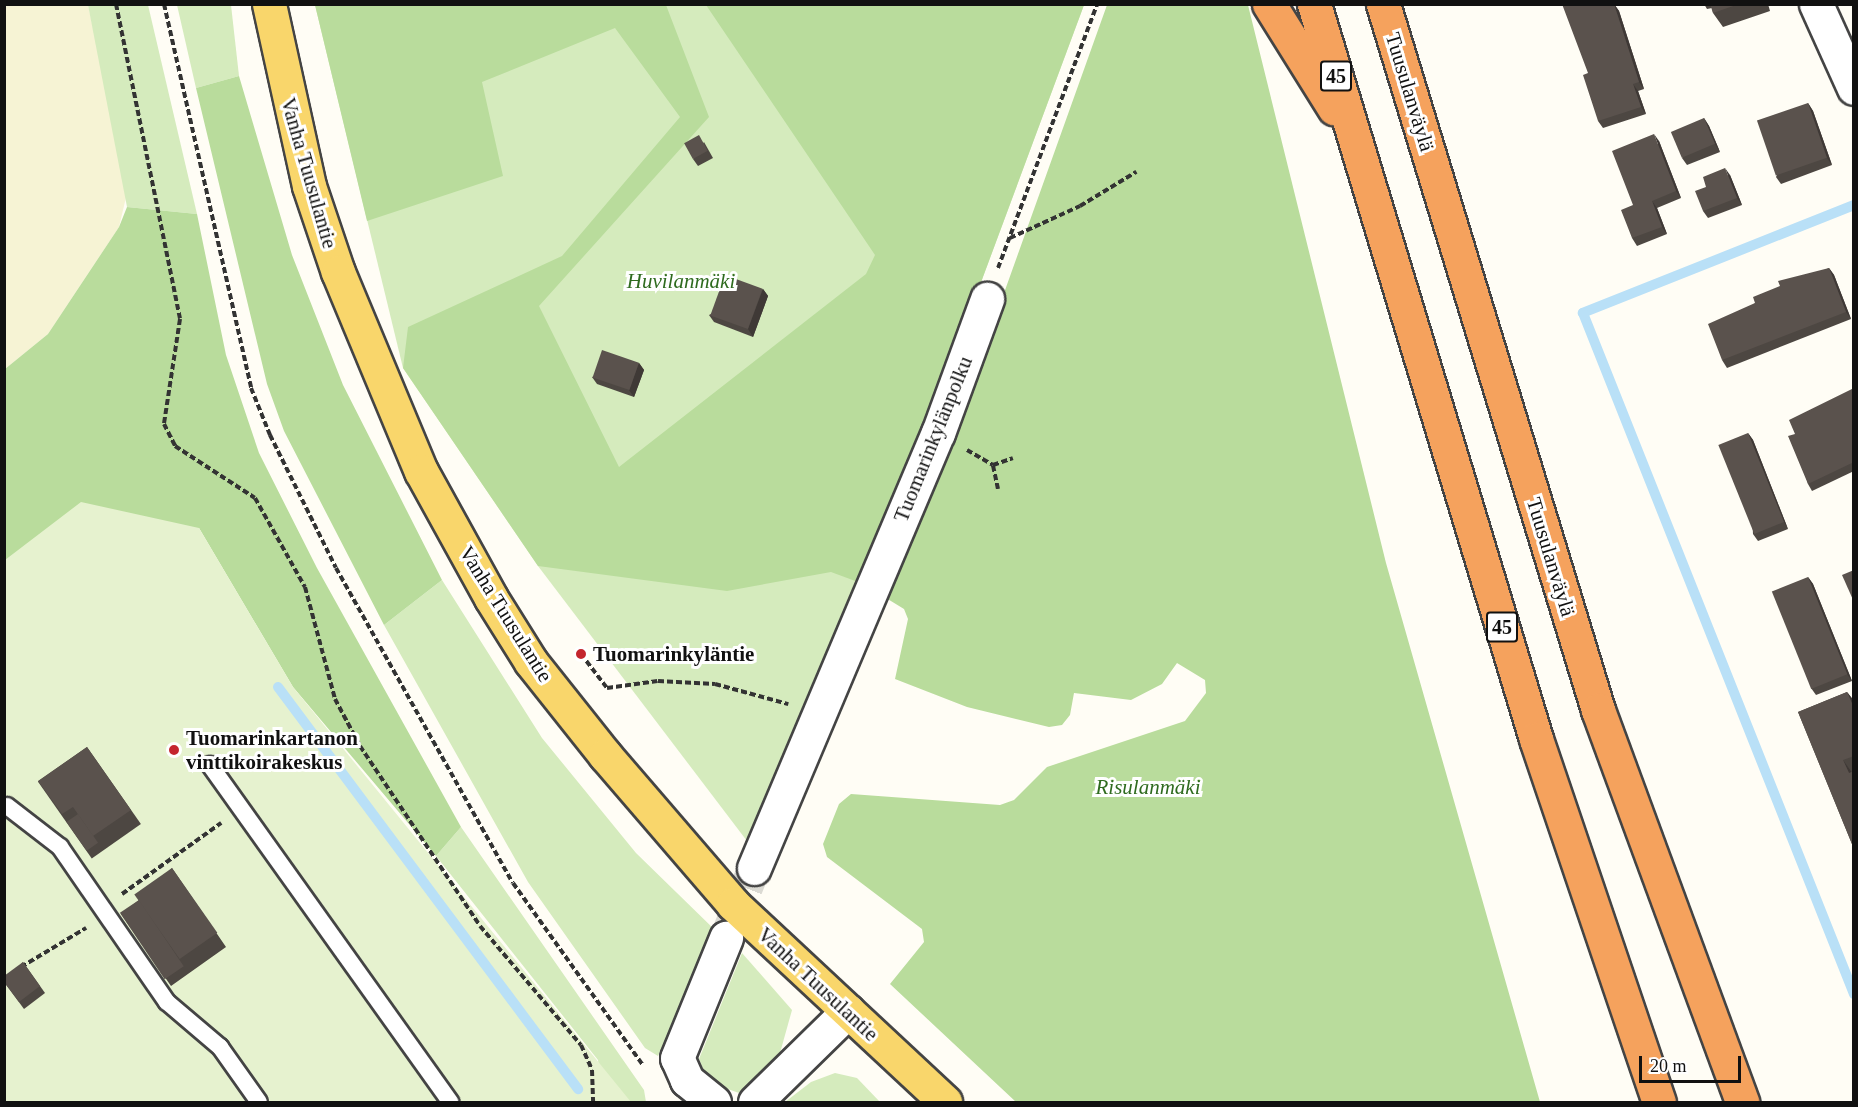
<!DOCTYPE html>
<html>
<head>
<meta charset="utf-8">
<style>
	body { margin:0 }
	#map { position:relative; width:1858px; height:1107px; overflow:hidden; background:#fffdf5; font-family:Georgia,serif }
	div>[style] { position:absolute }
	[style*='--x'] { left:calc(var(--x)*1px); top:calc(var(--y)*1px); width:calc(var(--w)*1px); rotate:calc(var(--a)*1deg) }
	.farmland>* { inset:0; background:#f6f3d4 }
	.green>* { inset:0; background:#d5ebbd }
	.forest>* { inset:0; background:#b9dc9c }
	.pitch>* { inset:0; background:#e6f2cf }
	.stream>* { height:10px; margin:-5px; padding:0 5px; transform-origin:5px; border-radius:5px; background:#b9e0f7 }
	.street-tunnel>* { height:33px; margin-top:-16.5px; transform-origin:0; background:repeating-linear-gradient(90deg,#dbdad3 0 33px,transparent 0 49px) }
	.path>* { height:4px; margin-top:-2px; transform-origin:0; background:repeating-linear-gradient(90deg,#333 0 6px,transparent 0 9px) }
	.roads { filter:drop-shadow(2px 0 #444) drop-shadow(-2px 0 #444) drop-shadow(0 2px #444) drop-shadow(0 -2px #444) }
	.lane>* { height:16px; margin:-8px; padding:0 8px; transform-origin:8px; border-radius:8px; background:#fff }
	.street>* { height:33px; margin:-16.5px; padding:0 16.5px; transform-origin:16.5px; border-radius:16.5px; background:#fff }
	.primary>* { height:33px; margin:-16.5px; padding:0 16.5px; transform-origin:16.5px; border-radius:16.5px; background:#f9d66b }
	.highway>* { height:33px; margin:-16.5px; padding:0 16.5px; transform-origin:16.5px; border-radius:16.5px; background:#f5a25d }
	.wall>* { inset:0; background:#4d4742; transform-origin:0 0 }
	.shaded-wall>* { inset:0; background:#3f3936 }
	.building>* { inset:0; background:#5a524d; transform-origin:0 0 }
	.dots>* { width:16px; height:16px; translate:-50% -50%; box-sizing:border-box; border:3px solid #fff; border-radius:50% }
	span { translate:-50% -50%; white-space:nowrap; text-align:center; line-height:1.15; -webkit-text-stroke:6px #fff; paint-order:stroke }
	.shield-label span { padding:2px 4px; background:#fff; border:2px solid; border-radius:4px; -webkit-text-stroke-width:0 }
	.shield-label { font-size:20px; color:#111; font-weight:700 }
	.street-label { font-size:21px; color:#111 }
	.park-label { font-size:21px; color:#2f6b1f; font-style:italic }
	.poi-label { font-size:21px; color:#111; font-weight:700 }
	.left { translate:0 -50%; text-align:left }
	.frame { position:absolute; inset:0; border:6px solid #111; pointer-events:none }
	.scale { position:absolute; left:1639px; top:1056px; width:102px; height:27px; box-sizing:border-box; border:3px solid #111; border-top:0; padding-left:8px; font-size:18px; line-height:21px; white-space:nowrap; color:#111; -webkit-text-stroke:4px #fff; paint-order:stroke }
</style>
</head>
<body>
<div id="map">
	<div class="farmland">
		<i style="clip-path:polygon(5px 5px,88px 5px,128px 189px,119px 227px,48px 334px,5px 369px)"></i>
	</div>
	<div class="green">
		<i style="clip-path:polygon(88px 5px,148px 5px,197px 214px,127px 207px)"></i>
		<i style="clip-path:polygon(177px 5px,231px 5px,239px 76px,196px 88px)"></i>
		<i style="clip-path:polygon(315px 5px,1084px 5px,980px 285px,747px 841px,538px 566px,403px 368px)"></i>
		<i style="clip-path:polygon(442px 580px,542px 738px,636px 853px,717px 932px,658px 1056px,645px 1048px,528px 882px,384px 625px)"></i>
		<i style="clip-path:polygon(461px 827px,644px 1090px,646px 1102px,602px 1102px,598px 1060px,436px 856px)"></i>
		<i style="clip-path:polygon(742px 953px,792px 1010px,780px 1053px,739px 1093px,708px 1082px,699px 1059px)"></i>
		<i style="clip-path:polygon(835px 1073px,857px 1078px,880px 1102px,785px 1102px,811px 1082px)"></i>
	</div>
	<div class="forest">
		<i style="clip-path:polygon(315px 5px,666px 5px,709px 117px,539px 306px,619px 467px,866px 274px,875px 255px,706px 5px,1084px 5px,980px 285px,858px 582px,831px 572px,727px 591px,538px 566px,403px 368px,408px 327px,562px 256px,680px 117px,615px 28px,482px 82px,503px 176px,367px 221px)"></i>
		<i style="clip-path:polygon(1107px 5px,1248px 5px,1386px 563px,1540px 1102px,1016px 1102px,890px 984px,924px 942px,922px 929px,827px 857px,823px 844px,839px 804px,851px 794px,1000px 805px,1014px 800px,1047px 767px,1185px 721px,1206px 693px,1205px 680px,1177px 663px,1162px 684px,1131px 700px,1074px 693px,1070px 715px,1062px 725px,1049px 727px,967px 707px,895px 679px,908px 619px,904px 609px,886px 598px,994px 321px)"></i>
		<i style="clip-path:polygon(239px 76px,292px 255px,343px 385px,442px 580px,384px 625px,284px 431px,267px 384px,196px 88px)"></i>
		<i style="clip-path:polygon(127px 207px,197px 214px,226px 355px,259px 453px,317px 568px,461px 827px,436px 856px,293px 687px,199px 528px,5px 560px,5px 369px,48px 334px,119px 227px)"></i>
	</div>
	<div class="pitch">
		<i style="clip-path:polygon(81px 502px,199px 528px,293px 687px,631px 1102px,5px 1102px,5px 560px)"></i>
	</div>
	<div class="stream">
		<i style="--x:1854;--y:205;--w:292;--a:158.3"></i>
		<i style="--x:1583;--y:313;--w:733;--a:68.3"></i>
		<i style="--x:278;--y:687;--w:502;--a:53.27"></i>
	</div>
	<div class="street-tunnel">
		<i style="--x:728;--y:933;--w:70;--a:-68.2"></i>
	</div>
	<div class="path">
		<i style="--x:116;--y:4;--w:321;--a:78.5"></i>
		<i style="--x:180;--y:319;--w:106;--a:98.7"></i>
		<i style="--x:164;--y:424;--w:25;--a:63"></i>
		<i style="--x:175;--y:446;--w:95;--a:33"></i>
		<i style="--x:255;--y:498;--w:102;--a:60.7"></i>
		<i style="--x:305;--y:587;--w:116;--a:75"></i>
		<i style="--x:335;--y:699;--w:53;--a:62"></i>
		<i style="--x:360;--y:746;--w:216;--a:56.3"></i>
		<i style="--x:480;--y:926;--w:156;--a:49.7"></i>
		<i style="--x:581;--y:1045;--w:27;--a:66"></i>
		<i style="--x:592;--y:1070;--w:32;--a:88"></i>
		<i style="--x:164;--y:4;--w:394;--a:77.2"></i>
		<i style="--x:251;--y:388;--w:51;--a:68"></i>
		<i style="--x:270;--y:435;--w:148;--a:63.6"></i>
		<i style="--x:336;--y:568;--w:361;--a:60.7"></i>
		<i style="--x:513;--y:883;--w:224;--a:54.5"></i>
		<i style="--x:1010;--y:238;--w:77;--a:-24.6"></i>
		<i style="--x:1080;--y:206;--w:66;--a:-31.3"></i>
		<i style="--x:998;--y:268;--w:282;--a:-69.4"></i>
		<i style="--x:967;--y:450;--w:30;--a:30"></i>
		<i style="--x:998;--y:489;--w:25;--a:-102"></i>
		<i style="--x:993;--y:465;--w:21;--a:-19"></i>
		<i style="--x:581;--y:654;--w:43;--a:52.6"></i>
		<i style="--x:607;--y:688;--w:51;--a:-7.8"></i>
		<i style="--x:658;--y:681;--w:57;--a:3"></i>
		<i style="--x:715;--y:684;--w:76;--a:15.3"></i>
		<i style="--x:122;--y:894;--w:122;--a:-35.6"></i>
		<i style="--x:21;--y:967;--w:76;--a:-31"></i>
	</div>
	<div class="roads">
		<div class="lane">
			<i style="--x:210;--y:765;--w:414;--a:54.5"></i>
			<i style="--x:7;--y:806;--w:67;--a:37.7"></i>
			<i style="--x:60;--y:847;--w:188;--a:55.4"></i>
			<i style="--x:167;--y:1002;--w:70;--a:40.3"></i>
			<i style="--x:220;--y:1047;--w:67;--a:54.7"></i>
		</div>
		<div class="street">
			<i style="--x:1816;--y:4;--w:92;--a:65.7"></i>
			<i style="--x:754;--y:868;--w:472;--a:-67.1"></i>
			<i style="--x:938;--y:433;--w:143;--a:-69.9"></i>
			<i style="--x:714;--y:1102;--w:35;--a:-141"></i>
			<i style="--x:687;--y:1080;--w:24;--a:-114"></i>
			<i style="--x:677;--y:1058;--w:130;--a:-67.8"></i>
			<i style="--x:755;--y:1102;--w:130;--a:-44.4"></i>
		</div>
		<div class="primary">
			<i style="--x:269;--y:4;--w:186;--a:77.6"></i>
			<i style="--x:309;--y:186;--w:91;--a:71.4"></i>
			<i style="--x:338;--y:272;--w:216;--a:67.4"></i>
			<i style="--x:421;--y:471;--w:145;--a:61.1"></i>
			<i style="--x:491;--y:598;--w:75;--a:58"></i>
			<i style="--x:531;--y:662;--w:119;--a:51.5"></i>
			<i style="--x:605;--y:755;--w:196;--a:49.3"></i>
			<i style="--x:733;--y:904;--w:290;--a:43"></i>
		</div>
		<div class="highway">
			<i style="--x:1269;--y:4;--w:123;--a:58"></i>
			<i style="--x:1314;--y:4;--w:768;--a:73.19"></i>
			<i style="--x:1536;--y:739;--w:383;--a:71.3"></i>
			<i style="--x:1383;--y:4;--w:738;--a:73.06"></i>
			<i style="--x:1598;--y:710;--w:418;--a:69.8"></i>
		</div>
	</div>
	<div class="wall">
		<i style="clip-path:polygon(1610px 4px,1614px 4px,1619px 11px,1644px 89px,1638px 91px,1646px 114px,1603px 128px,1598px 121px)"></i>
		<i style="clip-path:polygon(1704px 4px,1768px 4px,1770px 11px,1723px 27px,1713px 13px,1712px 8px,1707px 9px)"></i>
		<i style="clip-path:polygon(1808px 103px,1813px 111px,1832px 165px,1781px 184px,1776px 177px)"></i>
		<i style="clip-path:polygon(1704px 118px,1709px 126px,1720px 152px,1687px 165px,1682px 158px)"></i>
		<i style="clip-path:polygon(1659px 141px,1681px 198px,1657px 208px,1667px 234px,1637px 246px,1632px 238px,1633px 205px)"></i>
		<i style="clip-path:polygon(704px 142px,713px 158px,698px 166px,693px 159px)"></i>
		<i style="clip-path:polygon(1730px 175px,1742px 205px,1708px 218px,1703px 211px,1706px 187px)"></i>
		<i style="clip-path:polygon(1829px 268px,1834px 275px,1851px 319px,1727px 368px,1722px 360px,1755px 303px)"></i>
		<i style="clip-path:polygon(763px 289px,768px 296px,753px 337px,714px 322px,709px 315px)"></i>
		<i style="clip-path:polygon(639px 363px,644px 370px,634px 397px,597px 384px,592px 377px)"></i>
		<i style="clip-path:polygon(1854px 388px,1854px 471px,1812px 491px,1808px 484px,1795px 434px)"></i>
		<i style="clip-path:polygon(1748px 433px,1753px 440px,1788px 529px,1758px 541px,1753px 534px)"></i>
		<i style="clip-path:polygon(1808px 577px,1813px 584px,1852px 681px,1816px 695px,1811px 688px)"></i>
		<i style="clip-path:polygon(1847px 692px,1854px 701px,1854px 849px,1798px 712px)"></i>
		<i style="left:87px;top:747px;width:94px;height:60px;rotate:55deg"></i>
		<i style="clip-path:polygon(172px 868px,226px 947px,171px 986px,121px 914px,139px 900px)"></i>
		<i style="clip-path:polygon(23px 962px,45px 993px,24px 1009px,4px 982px)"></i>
	</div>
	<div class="shaded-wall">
		<i style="clip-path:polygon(1614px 4px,1619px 11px,1644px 89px,1639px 82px)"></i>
		<i style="clip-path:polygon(1633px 84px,1638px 91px,1646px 114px,1641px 107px)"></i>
		<i style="clip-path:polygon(1808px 103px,1813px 111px,1832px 165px,1827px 158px)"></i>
		<i style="clip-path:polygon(1704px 118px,1709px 126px,1720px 152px,1715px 144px)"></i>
		<i style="clip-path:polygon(1654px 134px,1659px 141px,1681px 198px,1676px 191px)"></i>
		<i style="clip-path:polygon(1725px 168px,1730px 175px,1742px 205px,1737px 198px)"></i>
		<i style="clip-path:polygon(1652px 201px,1657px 208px,1667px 234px,1662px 227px)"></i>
		<i style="clip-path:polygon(1829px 268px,1834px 275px,1851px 319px,1846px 312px)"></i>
		<i style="clip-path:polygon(763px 289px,768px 296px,753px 337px,748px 329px)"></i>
		<i style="clip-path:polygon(639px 363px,644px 370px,634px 397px,629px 390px)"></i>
		<i style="clip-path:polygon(1748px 433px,1753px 440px,1788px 529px,1784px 522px)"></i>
		<i style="clip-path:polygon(1808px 577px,1813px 584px,1852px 681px,1847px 674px)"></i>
		<i style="clip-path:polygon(1847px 692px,1854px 701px,1854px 708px)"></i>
		<i style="clip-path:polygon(1843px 760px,1853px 774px,1849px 773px)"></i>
	</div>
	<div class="building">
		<i style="clip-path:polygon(1562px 4px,1608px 4px,1608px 6px,1614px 4px,1639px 82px,1633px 84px,1641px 107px,1598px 121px,1583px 75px,1588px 73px)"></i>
		<i style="clip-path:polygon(1710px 4px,1739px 4px,1713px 13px)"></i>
		<i style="left:1808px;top:103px;width:58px;height:54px;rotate:71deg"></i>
		<i style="left:1704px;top:118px;width:28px;height:36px;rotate:67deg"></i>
		<i style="clip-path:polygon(1654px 134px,1676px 191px,1652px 201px,1662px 227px,1632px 238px,1621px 210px,1633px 205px,1612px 151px)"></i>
		<i style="left:699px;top:135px;width:18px;height:17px;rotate:61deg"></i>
		<i style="clip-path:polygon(1725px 168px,1737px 198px,1703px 211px,1695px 191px,1706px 187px,1703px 177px)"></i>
		<i style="clip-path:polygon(1829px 268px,1846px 312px,1722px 360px,1708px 324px,1755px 303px,1753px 297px,1780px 286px,1778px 281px)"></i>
		<i style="left:725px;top:275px;width:40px;height:43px;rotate:20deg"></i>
		<i style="left:602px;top:350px;width:39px;height:29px;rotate:19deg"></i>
		<i style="clip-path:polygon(1854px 388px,1854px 462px,1808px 484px,1788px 436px,1795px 434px,1789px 420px)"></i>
		<i style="left:1748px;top:433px;width:96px;height:32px;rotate:68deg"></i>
		<i style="clip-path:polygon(1854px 570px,1854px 602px,1842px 575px)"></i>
		<i style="left:1808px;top:577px;width:105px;height:39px;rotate:68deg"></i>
		<i style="clip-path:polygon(1847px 692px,1854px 708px,1854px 756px,1843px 760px,1849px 773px,1854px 771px,1854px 849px,1798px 712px)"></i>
		<i style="clip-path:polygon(87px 747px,131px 810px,93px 836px,73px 807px,62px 814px,38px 781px)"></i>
		<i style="left:78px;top:814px;width:35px;height:14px;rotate:55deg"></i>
		<i style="left:172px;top:868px;width:79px;height:46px;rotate:55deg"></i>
		<i style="left:139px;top:900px;width:80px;height:23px;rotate:56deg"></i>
		<i style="clip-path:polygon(23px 962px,40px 986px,19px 1002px,4px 982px,4px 976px)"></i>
	</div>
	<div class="dots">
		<i style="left:581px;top:654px;background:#c4262e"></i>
		<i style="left:174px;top:750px;background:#c4262e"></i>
	</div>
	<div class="shield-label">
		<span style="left:1336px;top:76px">45</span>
		<span style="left:1502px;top:627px">45</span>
	</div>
	<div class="street-label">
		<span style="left:1410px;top:92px;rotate:73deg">Tuusulanväylä</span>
		<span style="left:309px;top:173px;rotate:74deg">Vanha Tuusulantie</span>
		<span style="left:933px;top:439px;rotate:-68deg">Tuomarinkylänpolku</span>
		<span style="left:1551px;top:557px;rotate:73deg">Tuusulanväylä</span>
		<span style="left:506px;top:614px;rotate:58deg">Vanha Tuusulantie</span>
		<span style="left:818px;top:984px;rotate:43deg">Vanha Tuusulantie</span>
	</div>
	<div class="park-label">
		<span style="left:681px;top:281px">Huvilanmäki</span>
		<span style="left:1148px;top:787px">Risulanmäki</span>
	</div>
	<div class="poi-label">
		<span class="left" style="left:593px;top:654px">Tuomarinkyläntie</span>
		<span class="left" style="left:186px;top:750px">Tuomarinkartanon<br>vinttikoirakeskus</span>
	</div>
	<div class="frame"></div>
	<div class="scale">20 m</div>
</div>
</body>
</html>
